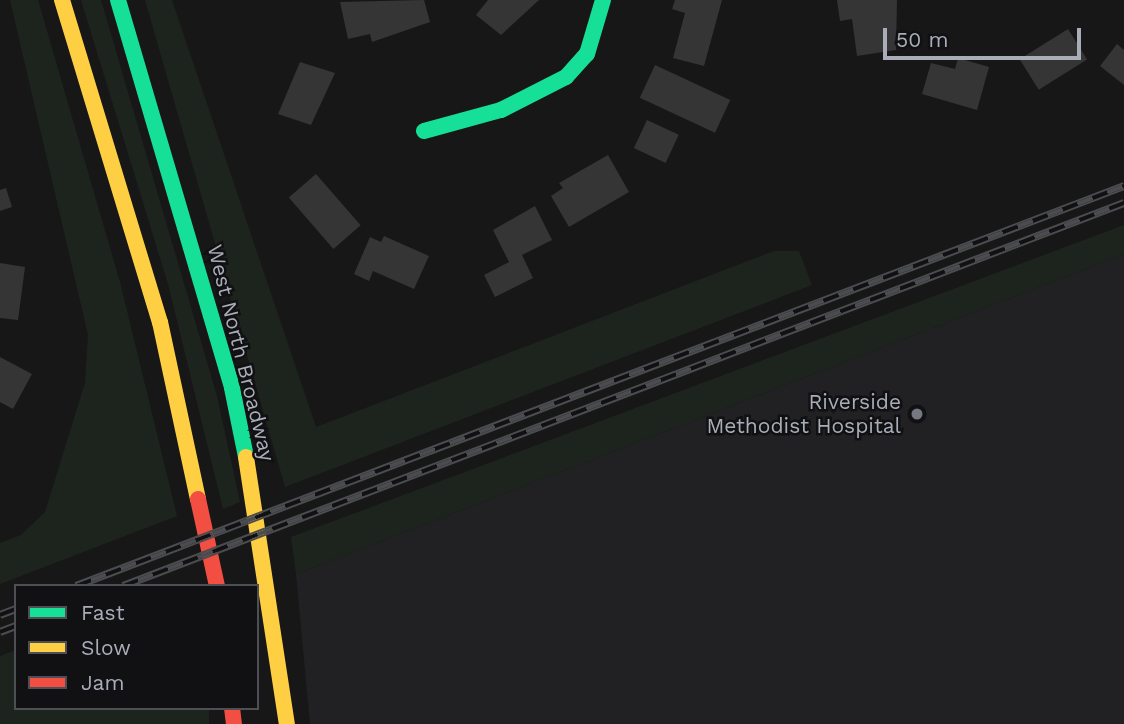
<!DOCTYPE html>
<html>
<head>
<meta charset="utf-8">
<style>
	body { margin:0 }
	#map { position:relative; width:1124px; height:724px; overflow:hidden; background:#171717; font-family:"Work Sans",sans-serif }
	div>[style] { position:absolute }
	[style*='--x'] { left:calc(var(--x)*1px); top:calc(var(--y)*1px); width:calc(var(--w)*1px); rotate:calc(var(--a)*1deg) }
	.built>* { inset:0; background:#212123 }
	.green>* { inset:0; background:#1d241e }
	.building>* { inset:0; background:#353536; transform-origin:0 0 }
	.fast>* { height:16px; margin:-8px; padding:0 8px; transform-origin:8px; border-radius:8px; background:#16e098 }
	.slow>* { height:16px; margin:-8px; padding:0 8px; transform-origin:8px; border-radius:8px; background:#ffcf43 }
	.jam>* { height:16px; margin:-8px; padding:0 8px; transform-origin:8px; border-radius:8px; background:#f24e42 }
	.rail>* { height:8px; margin-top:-4px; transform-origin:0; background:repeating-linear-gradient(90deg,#111113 0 16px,#4b4c4f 0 32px); box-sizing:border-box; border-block:2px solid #4b4c4f }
	.dots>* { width:19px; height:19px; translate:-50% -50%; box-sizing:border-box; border:4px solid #111113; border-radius:50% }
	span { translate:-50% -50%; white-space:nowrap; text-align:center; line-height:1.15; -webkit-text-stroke:5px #111113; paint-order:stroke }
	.street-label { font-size:21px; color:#a8adb8 }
	.poi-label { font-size:21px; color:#a8adb8 }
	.right { translate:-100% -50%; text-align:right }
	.legend { position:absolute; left:14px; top:584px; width:245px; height:126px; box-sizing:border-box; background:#111113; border:2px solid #4d4f55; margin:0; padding:9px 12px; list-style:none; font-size:21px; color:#a8adb8 }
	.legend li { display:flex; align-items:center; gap:14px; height:35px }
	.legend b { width:35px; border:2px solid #4d4f55 }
	.scale { position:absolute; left:883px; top:28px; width:198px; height:32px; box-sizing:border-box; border:4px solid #a8adb8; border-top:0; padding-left:9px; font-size:21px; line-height:24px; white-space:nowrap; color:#a8adb8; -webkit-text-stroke:5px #111113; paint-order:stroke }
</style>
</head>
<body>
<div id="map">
	<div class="built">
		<i style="clip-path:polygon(1124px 254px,1124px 724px,310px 724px,296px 574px)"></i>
	</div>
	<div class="green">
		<i style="clip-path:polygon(10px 0,38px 0,120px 282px,177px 516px,0 584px,0 543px,21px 535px,45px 512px,85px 383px,88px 335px)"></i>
		<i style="clip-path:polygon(81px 0,101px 0,217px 396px,240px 502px,223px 509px,168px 284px)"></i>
		<i style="clip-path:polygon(145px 0,172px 0,316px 427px,774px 251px,799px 251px,812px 285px,285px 487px)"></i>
		<i style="clip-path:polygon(1124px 225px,1124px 254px,296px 574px,291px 537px)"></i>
		<i style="clip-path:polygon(16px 650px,16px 708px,209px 708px,209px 724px,0 724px,0 656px)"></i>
	</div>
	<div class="building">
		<i style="clip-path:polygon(424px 0,430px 22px,372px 42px,370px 34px,348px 39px,340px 2px)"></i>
		<i style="clip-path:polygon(488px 0,539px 0,501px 35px,476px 15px)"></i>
		<i style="clip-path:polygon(675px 0,722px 0,704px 66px,673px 58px,685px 13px,672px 9px)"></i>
		<i style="clip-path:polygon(837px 0,897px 0,896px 50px,857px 56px,852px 19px,840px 21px)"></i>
		<i style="left:1068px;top:29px;width:36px;height:57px;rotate:58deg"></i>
		<i style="clip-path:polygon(1117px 44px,1124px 50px,1124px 85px,1100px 66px)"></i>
		<i style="clip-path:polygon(958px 58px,989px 67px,977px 110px,922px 94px,931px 63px,955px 69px)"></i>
		<i style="clip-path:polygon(300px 62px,335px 73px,311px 125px,278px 114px)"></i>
		<i style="left:655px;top:65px;width:83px;height:36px;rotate:25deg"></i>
		<i style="left:647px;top:120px;width:35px;height:31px;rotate:25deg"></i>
		<i style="clip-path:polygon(608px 155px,629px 192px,569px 227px,551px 196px,563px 188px,559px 183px)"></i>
		<i style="left:316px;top:174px;width:68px;height:36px;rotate:49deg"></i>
		<i style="clip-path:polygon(6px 188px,12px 207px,0 211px,0 190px)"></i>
		<i style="clip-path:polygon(535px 206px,552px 240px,522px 255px,533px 278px,495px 297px,484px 275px,509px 262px,493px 230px)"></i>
		<i style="clip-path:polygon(384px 236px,429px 256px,414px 289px,373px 271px,369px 281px,354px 274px,370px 237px,381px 242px)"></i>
		<i style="clip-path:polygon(0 263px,25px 267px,18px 320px,0 318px)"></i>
		<i style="clip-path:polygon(0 357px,32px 374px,13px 409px,0 402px)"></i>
	</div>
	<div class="fast">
		<i style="--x:118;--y:0;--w:404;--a:73.6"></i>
		<i style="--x:232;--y:388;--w:70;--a:78.5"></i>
		<i style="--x:424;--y:131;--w:80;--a:-15.3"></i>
		<i style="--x:501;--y:110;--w:73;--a:-26.9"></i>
		<i style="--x:566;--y:77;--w:31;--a:-48"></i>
		<i style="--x:587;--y:54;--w:56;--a:-73.5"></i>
	</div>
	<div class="slow">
		<i style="--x:62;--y:0;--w:337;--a:73.1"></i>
		<i style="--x:160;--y:322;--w:181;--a:77.9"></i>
		<i style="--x:246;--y:457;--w:270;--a:81.3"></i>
	</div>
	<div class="jam">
		<i style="--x:198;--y:499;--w:89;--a:77.7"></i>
		<i style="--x:232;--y:708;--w:16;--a:83"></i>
	</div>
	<div class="rail">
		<i style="--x:76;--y:586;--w:1122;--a:-20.89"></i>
		<i style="--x:123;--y:586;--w:1072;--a:-20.94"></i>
		<i style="--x:0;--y:615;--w:17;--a:-21"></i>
		<i style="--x:0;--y:632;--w:17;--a:-21"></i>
	</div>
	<div class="dots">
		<i style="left:917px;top:414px;background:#757880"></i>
	</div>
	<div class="street-label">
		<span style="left:241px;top:353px;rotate:76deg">West North Broadway</span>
	</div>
	<div class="poi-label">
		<span class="right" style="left:901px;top:414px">Riverside<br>Methodist Hospital</span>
	</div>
	<ul class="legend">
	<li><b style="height:9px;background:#16e098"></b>Fast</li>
	<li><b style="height:9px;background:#ffcf43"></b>Slow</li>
	<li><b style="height:9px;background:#f24e42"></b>Jam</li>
	</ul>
	<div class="scale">50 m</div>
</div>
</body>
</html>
